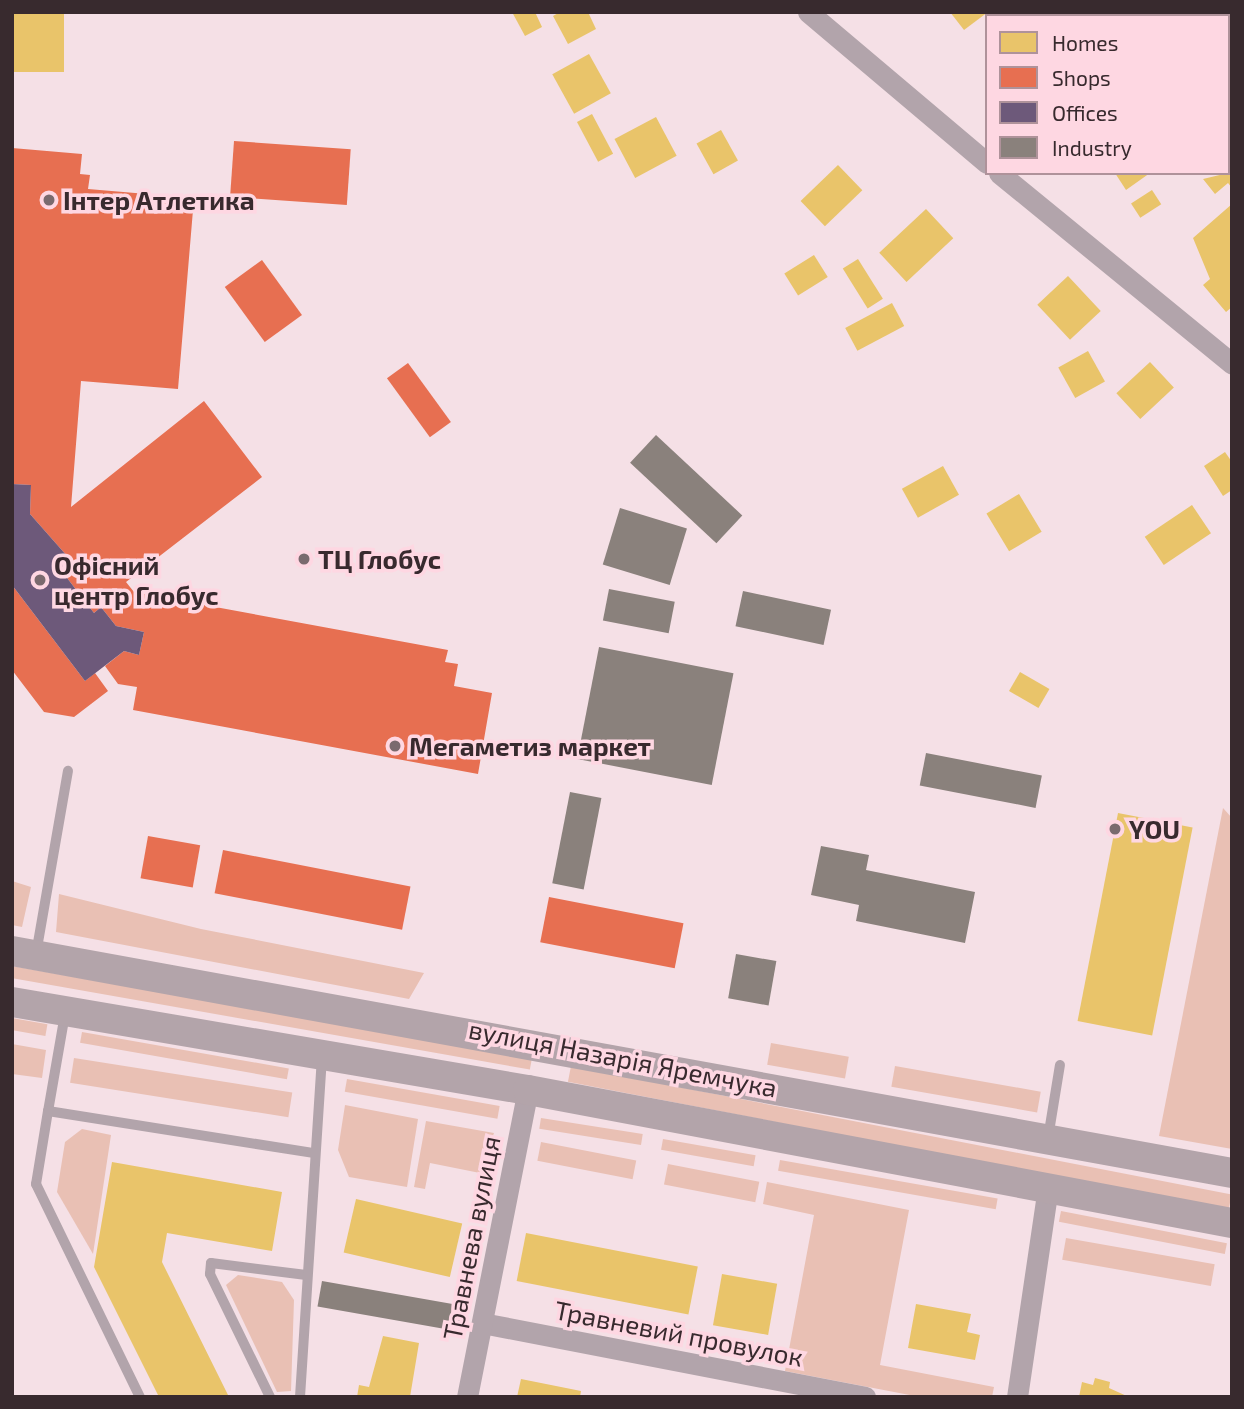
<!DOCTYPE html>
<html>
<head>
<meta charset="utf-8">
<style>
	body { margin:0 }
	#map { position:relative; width:1244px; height:1409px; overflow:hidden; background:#f5e0e6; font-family:"Exo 2",sans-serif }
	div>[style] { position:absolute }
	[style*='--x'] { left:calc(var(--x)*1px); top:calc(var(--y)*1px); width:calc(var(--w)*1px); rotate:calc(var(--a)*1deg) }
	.green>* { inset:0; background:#e9c0b4; transform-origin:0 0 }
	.homes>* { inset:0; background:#e9c46a; transform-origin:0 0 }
	.shops>* { inset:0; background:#e76f51; transform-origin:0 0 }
	.offices>* { inset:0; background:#6d597a }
	.industry>* { inset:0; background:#8a817c; transform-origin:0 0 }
	.lane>* { height:10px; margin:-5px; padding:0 5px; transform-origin:5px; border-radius:5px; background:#b2a4ab }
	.street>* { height:21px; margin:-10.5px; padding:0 10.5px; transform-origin:10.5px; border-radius:10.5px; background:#b2a4ab }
	.secondary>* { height:30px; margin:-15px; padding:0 15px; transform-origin:15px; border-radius:15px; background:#b3a4aa }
	.dots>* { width:19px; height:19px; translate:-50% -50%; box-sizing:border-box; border:4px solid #fed7e2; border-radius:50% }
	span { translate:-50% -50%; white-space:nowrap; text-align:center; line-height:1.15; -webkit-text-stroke:7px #fed7e2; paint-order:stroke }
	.poi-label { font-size:26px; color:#382a2e; font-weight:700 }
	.left { translate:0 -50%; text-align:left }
	.street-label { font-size:26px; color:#382a2e }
	.frame { position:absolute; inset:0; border:14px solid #382a2e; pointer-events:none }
	.legend { position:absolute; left:985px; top:14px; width:245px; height:161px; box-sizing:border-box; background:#fed7e2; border:2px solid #af929a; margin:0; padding:9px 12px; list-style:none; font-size:21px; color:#382a2e }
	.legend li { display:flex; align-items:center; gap:14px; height:35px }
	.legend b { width:35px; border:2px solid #af929a }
</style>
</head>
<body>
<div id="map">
	<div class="green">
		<i style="clip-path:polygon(1223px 808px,1232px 818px,1232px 1149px,1159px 1136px)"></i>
		<i style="clip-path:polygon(12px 881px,31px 887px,22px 927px,12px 925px)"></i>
		<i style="clip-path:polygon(59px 894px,201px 929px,424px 973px,409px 999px,56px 932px)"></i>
		<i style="left:12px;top:966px;width:528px;height:12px;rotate:10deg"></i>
		<i style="left:12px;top:1018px;width:36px;height:12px;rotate:10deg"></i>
		<i style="left:82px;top:1032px;width:210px;height:11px;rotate:10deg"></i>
		<i style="left:771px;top:1043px;width:79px;height:22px;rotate:10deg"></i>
		<i style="clip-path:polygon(12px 1044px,46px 1050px,42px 1078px,12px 1074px)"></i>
		<i style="left:74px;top:1058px;width:221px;height:25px;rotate:9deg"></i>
		<i style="left:571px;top:1066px;width:673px;height:16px;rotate:11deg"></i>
		<i style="left:895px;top:1066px;width:148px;height:21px;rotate:10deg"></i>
		<i style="left:347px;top:1079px;width:155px;height:13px;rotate:10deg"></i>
		<i style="clip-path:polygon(345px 1105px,418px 1119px,407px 1187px,349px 1177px,338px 1150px)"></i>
		<i style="left:541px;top:1118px;width:103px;height:11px;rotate:9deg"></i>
		<i style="clip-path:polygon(426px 1121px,494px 1133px,480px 1173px,430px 1163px,425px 1189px,414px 1187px)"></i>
		<i style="clip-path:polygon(82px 1129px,111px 1135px,93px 1254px,57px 1192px,65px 1142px)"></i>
		<i style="left:663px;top:1139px;width:94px;height:11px;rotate:10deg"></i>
		<i style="left:541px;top:1142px;width:97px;height:19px;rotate:11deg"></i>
		<i style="left:780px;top:1160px;width:221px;height:11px;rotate:10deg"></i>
		<i style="left:668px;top:1164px;width:93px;height:21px;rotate:11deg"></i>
		<i style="clip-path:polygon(767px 1182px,909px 1210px,880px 1365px,994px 1387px,992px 1397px,920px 1397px,785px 1371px,814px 1215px,763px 1204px)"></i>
		<i style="left:1061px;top:1211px;width:169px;height:11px;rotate:11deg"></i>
		<i style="left:1066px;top:1238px;width:151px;height:22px;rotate:10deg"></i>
		<i style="clip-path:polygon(238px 1275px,282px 1282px,294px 1300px,291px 1391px,277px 1392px,226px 1285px)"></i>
	</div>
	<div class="homes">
		<i style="left:12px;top:12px;width:52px;height:60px"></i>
		<i style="clip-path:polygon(512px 12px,535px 12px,542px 27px,525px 36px)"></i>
		<i style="clip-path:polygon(560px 12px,588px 12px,596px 29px,568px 44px,553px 16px)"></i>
		<i style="clip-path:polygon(950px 12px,988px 12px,964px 30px)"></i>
		<i style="left:589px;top:54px;width:45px;height:42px;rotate:61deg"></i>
		<i style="left:592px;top:114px;width:45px;height:17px;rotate:62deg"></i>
		<i style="left:656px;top:117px;width:44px;height:47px;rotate:62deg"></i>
		<i style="left:721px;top:130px;width:35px;height:28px;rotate:61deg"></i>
		<i style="clip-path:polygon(1232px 156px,1232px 188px,1228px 183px,1215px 194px,1203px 179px,1228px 173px)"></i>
		<i style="left:838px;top:165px;width:35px;height:52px;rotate:46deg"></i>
		<i style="clip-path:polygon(1115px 173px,1150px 173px,1126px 190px)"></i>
		<i style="left:1152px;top:190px;width:17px;height:25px;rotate:57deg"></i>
		<i style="clip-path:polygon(1232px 204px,1232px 307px,1226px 312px,1203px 285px,1210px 279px,1193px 238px)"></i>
		<i style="left:926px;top:209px;width:40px;height:64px;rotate:47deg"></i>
		<i style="left:814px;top:255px;width:26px;height:35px;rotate:58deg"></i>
		<i style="left:858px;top:259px;width:47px;height:18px;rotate:58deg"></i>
		<i style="left:1068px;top:276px;width:48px;height:42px;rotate:47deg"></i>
		<i style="left:892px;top:303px;width:26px;height:53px;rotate:62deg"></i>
		<i style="left:1088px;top:351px;width:35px;height:34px;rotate:61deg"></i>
		<i style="left:1150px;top:362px;width:35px;height:46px;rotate:47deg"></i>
		<i style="clip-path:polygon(1225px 452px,1232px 462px,1232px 490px,1223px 496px,1204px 466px)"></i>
		<i style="left:943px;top:466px;width:33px;height:47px;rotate:61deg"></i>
		<i style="left:1019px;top:494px;width:44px;height:38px;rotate:59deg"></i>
		<i style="left:1192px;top:505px;width:34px;height:57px;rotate:56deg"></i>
		<i style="left:1020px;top:672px;width:34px;height:22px;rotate:30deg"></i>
		<i style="left:1118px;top:813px;width:76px;height:212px;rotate:11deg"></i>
		<i style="clip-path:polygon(112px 1162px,282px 1192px,272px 1251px,167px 1233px,162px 1262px,229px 1397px,159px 1397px,94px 1267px)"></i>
		<i style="left:356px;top:1199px;width:109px;height:55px;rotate:13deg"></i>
		<i style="left:526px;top:1233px;width:175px;height:49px;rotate:11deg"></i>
		<i style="left:722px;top:1274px;width:56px;height:52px;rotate:10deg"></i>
		<i style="clip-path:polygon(916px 1304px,971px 1314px,967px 1332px,980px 1335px,975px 1360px,908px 1348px)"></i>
		<i style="clip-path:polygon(383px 1336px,419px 1343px,410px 1397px,357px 1397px,359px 1385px,369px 1387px)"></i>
		<i style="clip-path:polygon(1095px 1378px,1110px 1382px,1109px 1388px,1129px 1397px,1079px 1397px,1082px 1382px,1093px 1385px)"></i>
		<i style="clip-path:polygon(521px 1379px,581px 1391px,580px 1397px,517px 1397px)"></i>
	</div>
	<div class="shops">
		<i style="left:234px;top:141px;width:117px;height:56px;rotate:4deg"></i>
		<i style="clip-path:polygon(12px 148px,82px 154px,80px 174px,90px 175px,88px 189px,194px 198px,178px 389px,81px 381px,71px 507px,204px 401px,262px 477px,126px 582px,134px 592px,448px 650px,445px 662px,458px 664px,454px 686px,492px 693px,478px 774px,133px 710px,137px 687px,118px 684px,105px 666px,124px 651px,139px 655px,144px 632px,116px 626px,101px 607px,94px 613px,64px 574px,75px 565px,30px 514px,31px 485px,12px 484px)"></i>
		<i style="left:262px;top:260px;width:68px;height:46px;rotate:54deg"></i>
		<i style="left:408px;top:363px;width:73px;height:26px;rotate:54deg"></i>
		<i style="clip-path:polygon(12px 585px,85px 681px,95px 673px,108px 691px,74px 717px,44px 712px,12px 670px)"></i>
		<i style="left:148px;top:836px;width:53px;height:43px;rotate:10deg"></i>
		<i style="left:223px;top:850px;width:191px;height:44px;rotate:11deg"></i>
		<i style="left:549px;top:897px;width:137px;height:46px;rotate:11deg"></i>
	</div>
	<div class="offices">
		<i style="clip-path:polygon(12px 484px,31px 485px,30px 514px,75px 565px,64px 574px,94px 613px,101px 607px,116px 626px,144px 632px,139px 655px,124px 651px,85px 681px,12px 585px)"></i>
	</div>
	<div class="industry">
		<i style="left:656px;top:435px;width:118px;height:38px;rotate:43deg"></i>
		<i style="left:620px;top:508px;width:70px;height:59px;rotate:17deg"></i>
		<i style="left:609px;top:589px;width:67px;height:32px;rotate:11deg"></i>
		<i style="left:743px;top:591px;width:90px;height:36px;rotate:12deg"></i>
		<i style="left:599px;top:647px;width:137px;height:114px;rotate:11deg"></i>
		<i style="left:926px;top:753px;width:118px;height:33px;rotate:11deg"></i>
		<i style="left:570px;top:792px;width:32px;height:93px;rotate:11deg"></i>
		<i style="clip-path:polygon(821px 846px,869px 855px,866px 870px,975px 892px,965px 943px,856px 921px,859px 905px,811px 895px)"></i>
		<i style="left:736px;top:954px;width:41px;height:45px;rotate:10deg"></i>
		<i style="left:322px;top:1281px;width:144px;height:26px;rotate:10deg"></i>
	</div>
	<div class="lane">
		<i style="--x:36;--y:954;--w:186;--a:-80.1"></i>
		<i style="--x:65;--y:1014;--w:98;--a:99.9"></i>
		<i style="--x:48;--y:1111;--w:268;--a:9"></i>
		<i style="--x:48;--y:1111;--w:74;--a:99.3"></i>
		<i style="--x:36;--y:1184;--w:237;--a:64"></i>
		<i style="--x:1048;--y:1138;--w:74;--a:-80.7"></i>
		<i style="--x:270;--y:1397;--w:137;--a:-116"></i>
		<i style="--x:210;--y:1274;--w:11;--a:-85"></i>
		<i style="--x:211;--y:1263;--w:96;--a:7.2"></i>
		<i style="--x:300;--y:1397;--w:341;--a:-86.3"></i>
	</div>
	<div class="street">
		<i style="--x:808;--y:12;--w:234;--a:40.2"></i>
		<i style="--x:999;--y:173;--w:301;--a:39.3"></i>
		<i style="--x:482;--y:1323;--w:390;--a:10.9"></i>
		<i style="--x:467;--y:1397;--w:313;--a:-78.8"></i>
		<i style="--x:1017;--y:1397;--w:211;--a:-81.6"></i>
	</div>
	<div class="secondary">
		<i style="--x:12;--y:951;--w:1240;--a:10.31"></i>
		<i style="--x:12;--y:1002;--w:523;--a:9.68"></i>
		<i style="--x:528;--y:1090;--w:716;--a:10.7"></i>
	</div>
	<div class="dots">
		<i style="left:49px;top:200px;background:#7a6a6e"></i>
		<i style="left:304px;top:559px;background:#7a6a6e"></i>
		<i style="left:40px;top:580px;background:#7a6a6e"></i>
		<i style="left:395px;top:746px;background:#7a6a6e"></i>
		<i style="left:1115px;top:829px;background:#7a6a6e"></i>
	</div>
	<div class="poi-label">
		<span class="left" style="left:63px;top:200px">Інтер Атлетика</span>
		<span class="left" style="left:318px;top:559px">ТЦ Глобус</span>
		<span class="left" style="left:54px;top:580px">Офісний<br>центр Глобус</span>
		<span class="left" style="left:409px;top:746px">Мегаметиз маркет</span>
		<span class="left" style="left:1129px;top:829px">YOU</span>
	</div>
	<div class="street-label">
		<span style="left:623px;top:1058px;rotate:11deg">вулиця Назарія Яремчука</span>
		<span style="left:471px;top:1238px;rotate:-79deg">Травнева вулиця</span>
		<span style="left:679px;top:1333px;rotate:11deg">Травневий провулок</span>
	</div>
	<div class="frame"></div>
	<ul class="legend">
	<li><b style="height:19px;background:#e9c46a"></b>Homes</li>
	<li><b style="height:19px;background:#e76f51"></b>Shops</li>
	<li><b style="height:19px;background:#6d597a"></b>Offices</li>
	<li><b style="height:19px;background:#8a817c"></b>Industry</li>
	</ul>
</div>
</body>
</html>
